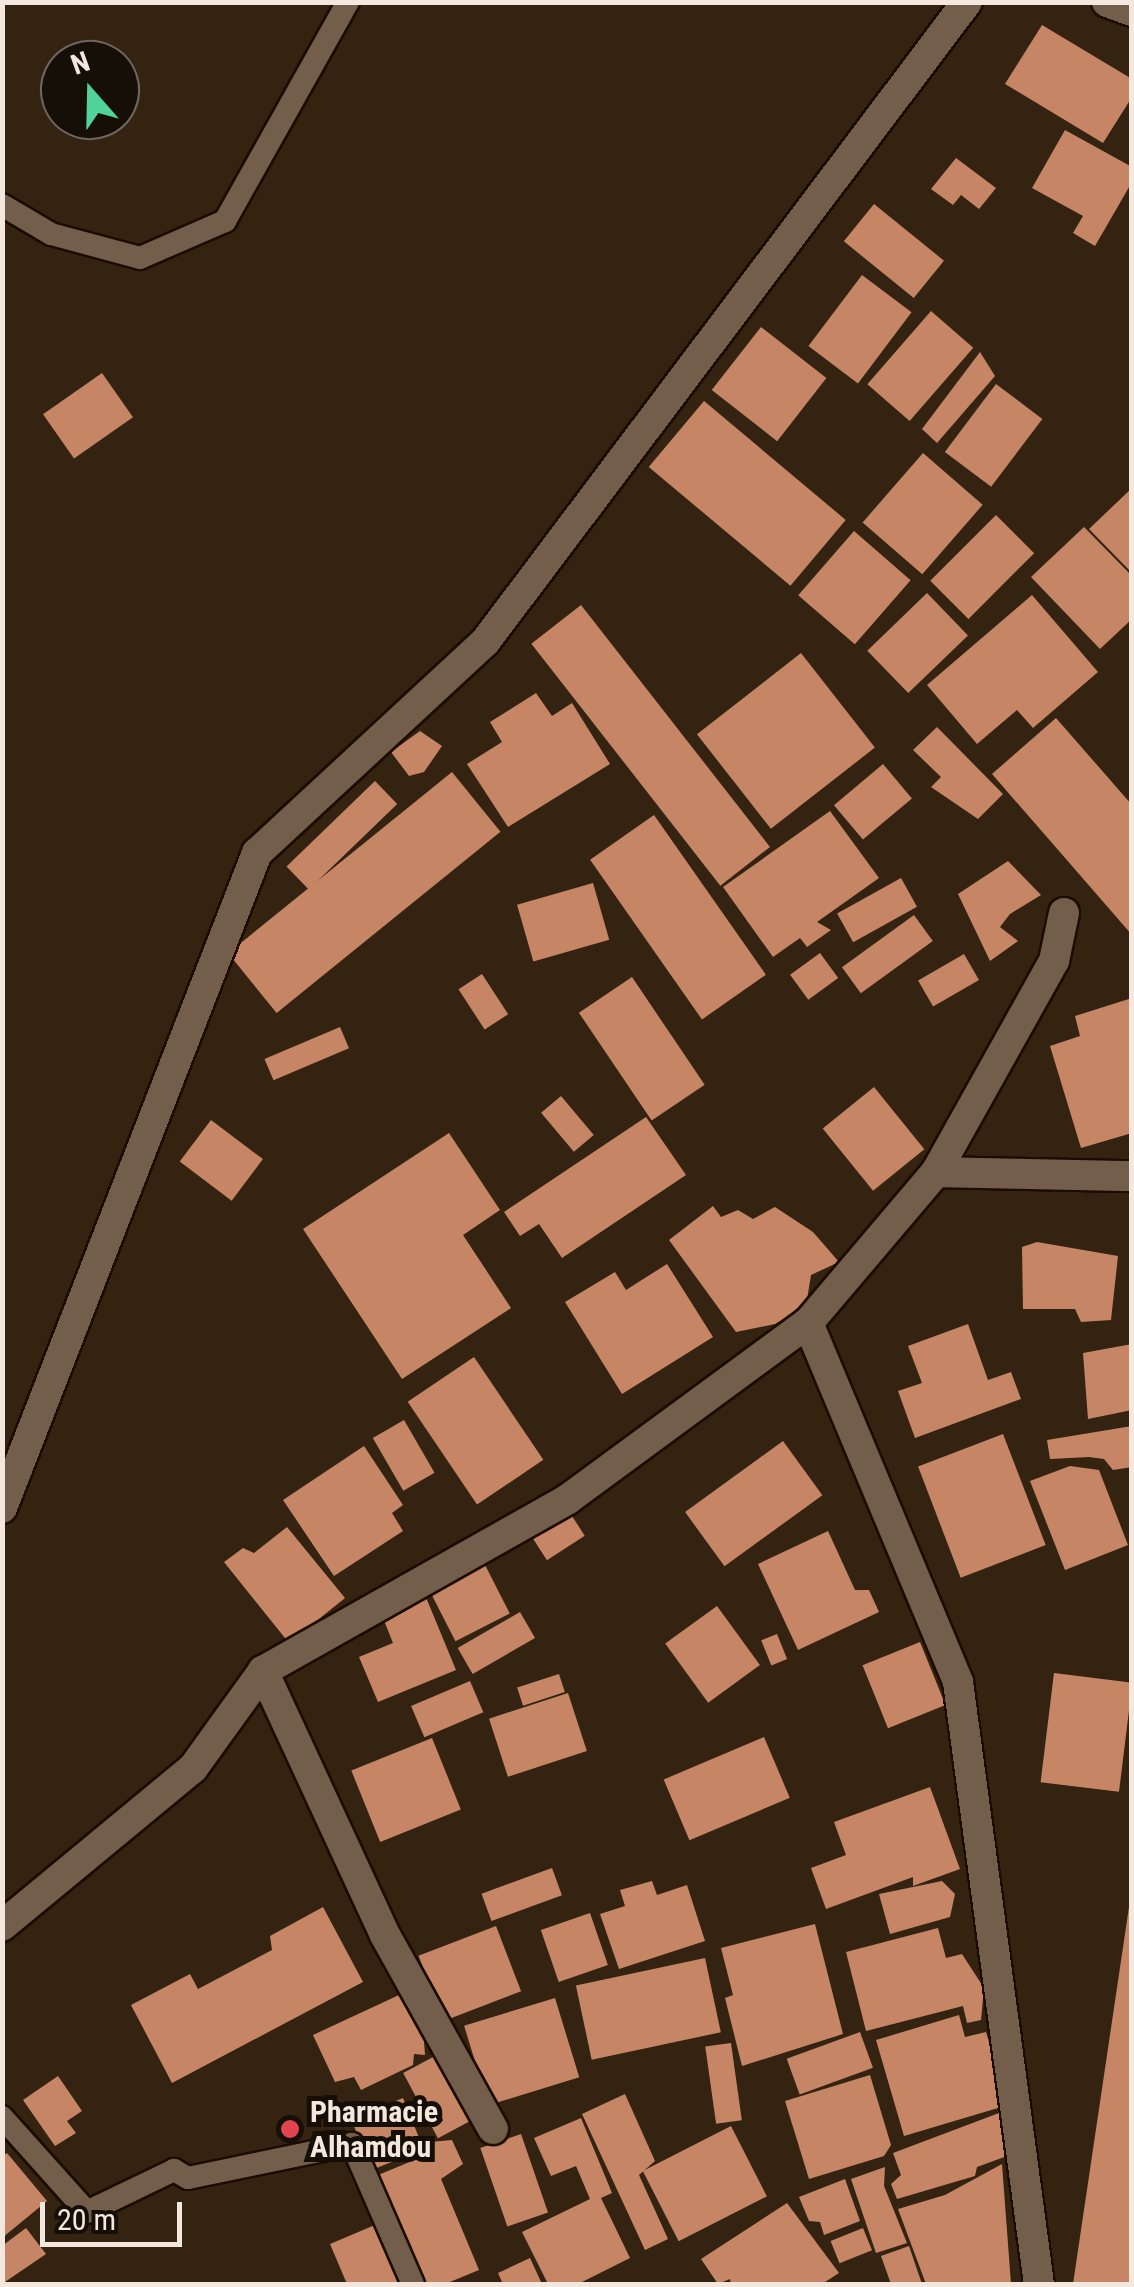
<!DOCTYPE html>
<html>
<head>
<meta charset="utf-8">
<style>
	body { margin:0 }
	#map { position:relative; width:1134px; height:2287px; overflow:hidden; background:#352312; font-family:"Roboto Condensed",sans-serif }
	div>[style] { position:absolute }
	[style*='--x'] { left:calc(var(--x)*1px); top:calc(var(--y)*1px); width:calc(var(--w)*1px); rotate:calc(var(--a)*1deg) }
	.building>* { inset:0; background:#c68666; transform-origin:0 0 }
	.roads { filter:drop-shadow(2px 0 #1c0c00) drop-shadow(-2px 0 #1c0c00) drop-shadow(0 2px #1c0c00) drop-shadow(0 -2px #1c0c00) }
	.service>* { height:22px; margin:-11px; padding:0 11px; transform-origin:11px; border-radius:11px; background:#735e4c }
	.minor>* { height:30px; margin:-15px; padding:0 15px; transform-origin:15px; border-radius:15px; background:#735e4c }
	.dots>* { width:28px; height:28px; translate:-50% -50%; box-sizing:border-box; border:5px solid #160f07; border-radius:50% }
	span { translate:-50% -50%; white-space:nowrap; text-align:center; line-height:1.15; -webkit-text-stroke:10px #160f07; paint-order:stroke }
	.poi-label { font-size:30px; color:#f4e8de; font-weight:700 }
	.left { translate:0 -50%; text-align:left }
	.frame { position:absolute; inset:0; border:5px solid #f4e8de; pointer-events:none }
	.north { position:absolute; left:40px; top:40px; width:100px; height:100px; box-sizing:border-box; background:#160f07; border:2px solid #6f665d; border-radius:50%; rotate:340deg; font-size:28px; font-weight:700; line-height:40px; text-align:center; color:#f4e8de }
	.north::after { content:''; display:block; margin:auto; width:35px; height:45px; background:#4fd399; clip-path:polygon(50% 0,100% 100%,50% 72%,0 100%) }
	.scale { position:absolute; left:40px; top:2202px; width:142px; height:45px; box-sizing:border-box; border:5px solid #f4e8de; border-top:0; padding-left:12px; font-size:30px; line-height:35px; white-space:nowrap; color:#f4e8de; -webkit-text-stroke:8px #160f07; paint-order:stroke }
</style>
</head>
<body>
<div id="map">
	<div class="building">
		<i style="clip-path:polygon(1042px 25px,1132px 79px,1132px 97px,1103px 143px,1005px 84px)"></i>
		<i style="clip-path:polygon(1065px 130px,1132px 167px,1132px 182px,1095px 246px,1073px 233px,1083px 216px,1032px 188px)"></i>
		<i style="clip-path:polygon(956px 158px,996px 188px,979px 209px,961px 195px,953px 205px,931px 189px)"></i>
		<i style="left:874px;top:204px;width:90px;height:48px;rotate:39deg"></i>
		<i style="left:862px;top:275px;width:62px;height:89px;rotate:37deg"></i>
		<i style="left:931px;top:311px;width:56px;height:97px;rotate:41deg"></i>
		<i style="left:761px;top:327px;width:83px;height:80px;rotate:38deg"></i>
		<i style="clip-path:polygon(980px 352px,995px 376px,937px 443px,922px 429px)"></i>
		<i style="left:102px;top:373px;width:54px;height:72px;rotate:55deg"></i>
		<i style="left:996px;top:384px;width:58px;height:85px;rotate:37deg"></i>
		<i style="left:704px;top:401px;width:185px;height:86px;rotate:40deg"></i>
		<i style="left:923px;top:453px;width:79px;height:92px;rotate:41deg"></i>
		<i style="clip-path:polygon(1132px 488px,1132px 573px,1089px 529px)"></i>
		<i style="left:996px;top:515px;width:54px;height:93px;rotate:45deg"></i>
		<i style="clip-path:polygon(1084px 527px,1132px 576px,1132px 619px,1100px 649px,1031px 577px)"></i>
		<i style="left:854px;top:531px;width:75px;height:85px;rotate:41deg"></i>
		<i style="left:927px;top:593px;width:59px;height:83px;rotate:46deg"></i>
		<i style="clip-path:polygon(1032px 595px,1098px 672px,1033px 728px,1017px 710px,977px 744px,927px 685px)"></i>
		<i style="left:581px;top:605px;width:307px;height:63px;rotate:52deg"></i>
		<i style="left:801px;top:653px;width:120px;height:132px;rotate:52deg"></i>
		<i style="clip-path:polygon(536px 693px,552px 716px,572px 703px,610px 764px,508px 827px,467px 764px,502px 742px,490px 722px)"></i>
		<i style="clip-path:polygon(1056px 718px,1132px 805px,1132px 935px,992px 774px)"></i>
		<i style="clip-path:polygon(937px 727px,1003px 794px,978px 819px,931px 787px,941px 777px,913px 750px)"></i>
		<i style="clip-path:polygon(420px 731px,442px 746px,424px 772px,409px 776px,391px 752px)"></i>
		<i style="left:883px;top:764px;width:45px;height:64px;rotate:50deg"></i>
		<i style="left:452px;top:772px;width:77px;height:288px;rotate:51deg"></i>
		<i style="left:375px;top:781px;width:32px;height:123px;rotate:46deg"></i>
		<i style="clip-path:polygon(830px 811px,879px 878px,817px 922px,831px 930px,807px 947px,800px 938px,773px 957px,723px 887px)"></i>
		<i style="left:654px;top:815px;width:195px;height:78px;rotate:55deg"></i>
		<i style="clip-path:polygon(1008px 861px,1041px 895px,1010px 914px,1000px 927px,1018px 941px,990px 961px,958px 894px)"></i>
		<i style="left:901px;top:878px;width:33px;height:73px;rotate:61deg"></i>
		<i style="left:593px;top:883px;width:59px;height:79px;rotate:74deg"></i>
		<i style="left:914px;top:915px;width:32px;height:89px;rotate:54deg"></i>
		<i style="left:820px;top:953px;width:31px;height:37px;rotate:54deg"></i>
		<i style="left:964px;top:954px;width:30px;height:53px;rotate:60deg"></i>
		<i style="left:482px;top:974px;width:48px;height:28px;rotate:57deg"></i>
		<i style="left:632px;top:977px;width:130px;height:64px;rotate:56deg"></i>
		<i style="clip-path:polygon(1132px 998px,1132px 1133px,1081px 1148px,1050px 1046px,1080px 1036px,1075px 1016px)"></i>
		<i style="left:340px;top:1027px;width:23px;height:82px;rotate:67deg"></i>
		<i style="left:874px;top:1087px;width:80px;height:66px;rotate:51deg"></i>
		<i style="left:561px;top:1096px;width:51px;height:26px;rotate:50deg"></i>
		<i style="clip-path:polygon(646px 1117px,686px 1175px,562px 1258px,539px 1224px,520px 1236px,504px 1212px)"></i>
		<i style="left:211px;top:1120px;width:65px;height:52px;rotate:37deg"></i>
		<i style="clip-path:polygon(449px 1133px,500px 1210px,463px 1235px,511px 1308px,402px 1379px,303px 1229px)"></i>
		<i style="clip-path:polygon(713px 1206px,721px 1217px,738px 1210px,753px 1219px,775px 1207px,813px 1232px,839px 1262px,811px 1275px,806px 1306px,775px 1324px,736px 1332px,669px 1240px)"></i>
		<i style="clip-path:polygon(1037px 1242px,1118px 1256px,1111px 1320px,1081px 1322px,1075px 1309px,1023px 1309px,1022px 1247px)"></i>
		<i style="clip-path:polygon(667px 1264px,713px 1337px,622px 1394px,565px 1302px,615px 1272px,626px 1290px)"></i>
		<i style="clip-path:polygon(968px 1324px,988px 1380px,1011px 1372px,1021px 1399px,915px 1438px,898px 1391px,922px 1383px,908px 1346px)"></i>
		<i style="clip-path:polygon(1132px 1344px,1132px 1410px,1088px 1419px,1083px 1353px)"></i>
		<i style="left:474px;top:1357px;width:124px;height:80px;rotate:56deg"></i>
		<i style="left:404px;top:1420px;width:61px;height:36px;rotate:60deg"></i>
		<i style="clip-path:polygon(1132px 1426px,1132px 1467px,1113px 1470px,1104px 1459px,1089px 1457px,1050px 1459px,1047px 1440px)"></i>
		<i style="left:1003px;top:1434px;width:119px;height:91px;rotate:69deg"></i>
		<i style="left:783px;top:1441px;width:67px;height:121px;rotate:54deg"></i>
		<i style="clip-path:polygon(364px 1446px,403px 1505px,392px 1513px,403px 1531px,334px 1576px,283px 1500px)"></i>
		<i style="clip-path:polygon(1070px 1466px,1099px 1470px,1128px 1545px,1065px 1570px,1030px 1481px)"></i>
		<i style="left:570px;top:1513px;width:27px;height:45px;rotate:57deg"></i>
		<i style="clip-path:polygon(287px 1527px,345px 1598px,289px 1643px,224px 1562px,243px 1548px,254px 1553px)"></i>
		<i style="clip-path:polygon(828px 1531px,855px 1590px,869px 1590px,879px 1612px,798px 1650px,758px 1564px)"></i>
		<i style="left:483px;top:1561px;width:59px;height:61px;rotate:63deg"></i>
		<i style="clip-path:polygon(425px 1595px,456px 1670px,378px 1702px,359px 1657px,393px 1643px,381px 1613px)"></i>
		<i style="left:717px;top:1606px;width:73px;height:64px;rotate:54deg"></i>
		<i style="left:520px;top:1612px;width:30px;height:72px;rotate:60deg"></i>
		<i style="left:777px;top:1634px;width:27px;height:17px;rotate:68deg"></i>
		<i style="left:920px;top:1642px;width:68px;height:62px;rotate:68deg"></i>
		<i style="left:1054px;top:1673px;width:79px;height:110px;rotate:7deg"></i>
		<i style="left:559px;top:1674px;width:19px;height:44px;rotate:72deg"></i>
		<i style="left:470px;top:1681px;width:34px;height:64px;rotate:67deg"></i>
		<i style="left:568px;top:1693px;width:61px;height:83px;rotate:72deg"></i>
		<i style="left:764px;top:1737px;width:66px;height:109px;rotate:67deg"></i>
		<i style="left:432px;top:1738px;width:77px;height:87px;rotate:68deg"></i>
		<i style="clip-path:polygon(930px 1787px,960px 1869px,913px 1886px,913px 1877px,826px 1909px,811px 1868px,846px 1855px,834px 1822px)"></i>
		<i style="left:552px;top:1868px;width:29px;height:75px;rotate:70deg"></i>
		<i style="clip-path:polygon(652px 1881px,657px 1895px,687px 1885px,705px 1941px,619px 1969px,600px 1914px,625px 1906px,620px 1890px)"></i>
		<i style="clip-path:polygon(942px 1881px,955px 1894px,950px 1917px,890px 1934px,879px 1894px)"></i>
		<i style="clip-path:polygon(323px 1907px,363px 1982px,172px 2083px,131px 2005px,190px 1974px,198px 1989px,272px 1950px,270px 1936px)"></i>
		<i style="clip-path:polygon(1129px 1907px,1132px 2284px,1073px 2284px)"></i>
		<i style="left:590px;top:1913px;width:55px;height:52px;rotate:71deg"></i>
		<i style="clip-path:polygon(815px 1924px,843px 2034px,742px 2066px,725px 1998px,733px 1995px,721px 1948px)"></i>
		<i style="left:496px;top:1926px;width:70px;height:83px;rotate:69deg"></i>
		<i style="clip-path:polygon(938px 1928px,946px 1958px,962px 1954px,984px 1988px,981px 2020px,967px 2023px,963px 2006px,866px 2031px,846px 1952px)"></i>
		<i style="left:705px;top:1958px;width:76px;height:132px;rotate:78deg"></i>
		<i style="clip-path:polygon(399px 1995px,405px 1996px,423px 2028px,425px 2055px,414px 2054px,413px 2065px,361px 2090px,354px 2077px,335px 2082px,313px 2035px)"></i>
		<i style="left:555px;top:1998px;width:83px;height:95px;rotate:73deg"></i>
		<i style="clip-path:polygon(959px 2015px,965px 2037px,986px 2032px,1008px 2105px,904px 2136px,876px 2040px)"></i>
		<i style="left:860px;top:2032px;width:38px;height:78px;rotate:70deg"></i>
		<i style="left:731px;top:2043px;width:78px;height:26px;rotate:82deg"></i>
		<i style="left:435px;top:2056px;width:74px;height:36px;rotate:62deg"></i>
		<i style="clip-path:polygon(870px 2075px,891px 2145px,884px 2156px,809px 2179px,785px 2101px)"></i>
		<i style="clip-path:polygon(58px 2076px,82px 2111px,67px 2121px,76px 2133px,55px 2146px,23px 2100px)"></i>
		<i style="clip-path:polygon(625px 2094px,655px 2161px,639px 2175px,668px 2239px,645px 2250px,582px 2114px)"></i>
		<i style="left:403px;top:2098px;width:55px;height:56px;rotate:68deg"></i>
		<i style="clip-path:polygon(1007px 2110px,1007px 2156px,977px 2167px,975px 2176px,897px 2199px,891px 2184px,901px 2175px,893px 2153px)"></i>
		<i style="clip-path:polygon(581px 2118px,612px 2193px,601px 2198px,630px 2258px,578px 2284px,548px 2284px,522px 2232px,590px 2199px,576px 2166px,551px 2176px,534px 2138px)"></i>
		<i style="left:731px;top:2126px;width:79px;height:99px;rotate:63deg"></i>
		<i style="left:521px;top:2134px;width:83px;height:43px;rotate:71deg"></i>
		<i style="clip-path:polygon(452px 2140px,463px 2164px,441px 2179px,479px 2270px,445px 2284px,416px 2284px,371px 2178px,424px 2156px,430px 2142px)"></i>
		<i style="clip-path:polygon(7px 2153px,47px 2201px,2px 2238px,2px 2156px)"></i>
		<i style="clip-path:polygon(1002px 2164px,1011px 2284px,926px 2284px,898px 2209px,945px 2195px)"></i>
		<i style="clip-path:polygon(885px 2167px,884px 2186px,907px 2243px,876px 2253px,851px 2179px)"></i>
		<i style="clip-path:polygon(845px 2179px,860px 2221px,824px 2235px,820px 2222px,809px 2221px,799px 2197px)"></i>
		<i style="clip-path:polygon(787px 2203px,839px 2273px,822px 2284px,731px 2284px,730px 2279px,718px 2284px,701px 2259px)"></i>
		<i style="clip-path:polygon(382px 2222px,409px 2284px,347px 2284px,330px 2244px)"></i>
		<i style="clip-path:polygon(26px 2228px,46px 2254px,2px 2284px,2px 2246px)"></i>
		<i style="left:863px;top:2228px;width:24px;height:35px;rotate:68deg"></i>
		<i style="clip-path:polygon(909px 2246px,922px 2284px,891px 2284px,881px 2256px)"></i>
		<i style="clip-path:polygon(530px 2258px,542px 2284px,503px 2284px,498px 2273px)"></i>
	</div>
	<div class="roads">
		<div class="service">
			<i style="--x:2;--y:205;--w:57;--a:30.6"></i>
			<i style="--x:51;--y:234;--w:92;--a:15.1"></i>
			<i style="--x:140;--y:258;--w:93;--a:-23.5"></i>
			<i style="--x:225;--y:221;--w:251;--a:-60.7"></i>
			<i style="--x:2;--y:2117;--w:127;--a:48.2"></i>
			<i style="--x:87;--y:2212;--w:97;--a:-25.8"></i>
			<i style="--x:174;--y:2170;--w:16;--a:30"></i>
			<i style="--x:188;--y:2178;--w:167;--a:-11.7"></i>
			<i style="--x:352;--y:2144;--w:153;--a:66.5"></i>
		</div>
		<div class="minor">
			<i style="--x:1107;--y:2;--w:27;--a:20"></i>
			<i style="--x:936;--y:1172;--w:242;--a:-60.8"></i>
			<i style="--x:1054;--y:961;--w:49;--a:-78.2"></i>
			<i style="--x:808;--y:1323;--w:389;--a:67.3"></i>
			<i style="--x:958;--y:1682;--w:607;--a:82.34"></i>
			<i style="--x:2;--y:1508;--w:703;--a:-68.73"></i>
			<i style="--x:257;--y:853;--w:311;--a:-42.8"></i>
			<i style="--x:485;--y:642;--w:801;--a:-53.02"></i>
			<i style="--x:263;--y:1671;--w:291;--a:65.2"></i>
			<i style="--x:385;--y:1935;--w:222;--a:60.9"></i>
			<i style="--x:2;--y:1926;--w:248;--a:-39.6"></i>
			<i style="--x:193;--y:1768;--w:120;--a:-54.2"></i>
			<i style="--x:263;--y:1671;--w:350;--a:-29.4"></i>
			<i style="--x:568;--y:1499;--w:298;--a:-36.3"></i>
			<i style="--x:808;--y:1323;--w:198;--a:-49.7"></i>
			<i style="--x:936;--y:1172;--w:196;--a:1.2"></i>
		</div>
	</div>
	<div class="dots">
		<i style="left:290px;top:2129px;background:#e0444e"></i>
	</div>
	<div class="poi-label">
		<span class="left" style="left:310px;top:2129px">Pharmacie<br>Alhamdou</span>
	</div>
	<div class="frame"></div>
	<div class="north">N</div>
	<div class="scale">20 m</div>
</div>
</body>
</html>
